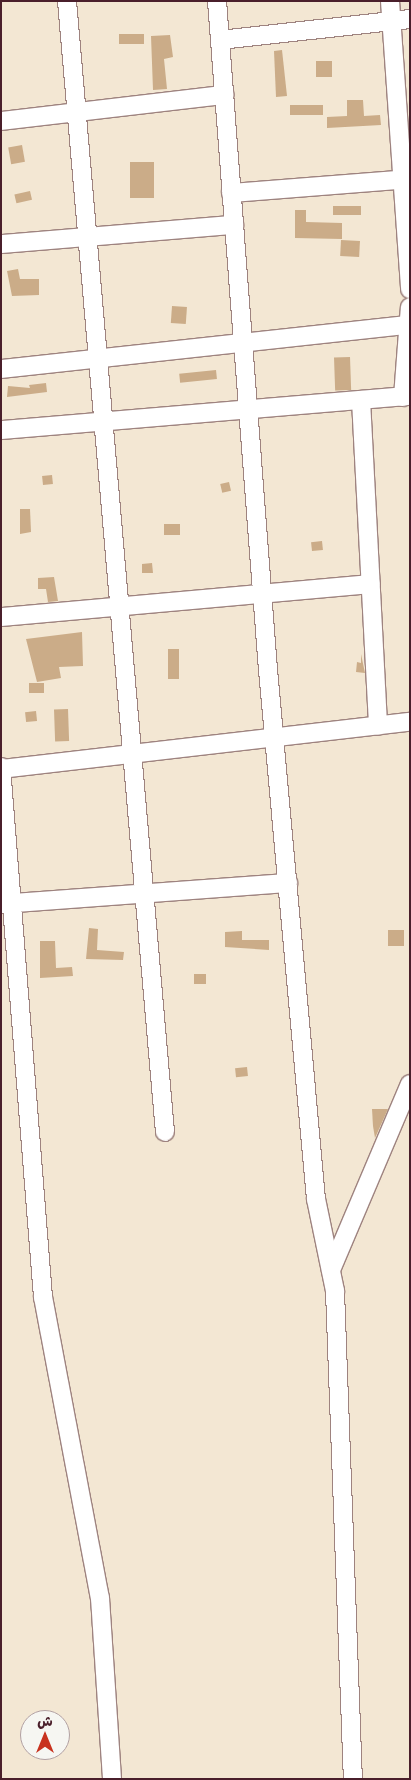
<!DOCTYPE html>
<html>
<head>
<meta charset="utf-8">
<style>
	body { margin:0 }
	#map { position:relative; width:411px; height:1780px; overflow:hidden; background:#f3e7d3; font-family:"Shantell Sans","Playpen Sans Arabic",sans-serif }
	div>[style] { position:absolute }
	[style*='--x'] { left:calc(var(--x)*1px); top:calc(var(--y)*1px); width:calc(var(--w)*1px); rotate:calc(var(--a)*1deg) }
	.building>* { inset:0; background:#cbac88; transform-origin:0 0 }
	.roads { filter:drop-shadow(1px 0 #9e837f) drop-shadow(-1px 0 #9e837f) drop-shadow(0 1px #9e837f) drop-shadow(0 -1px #9e837f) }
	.minor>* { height:18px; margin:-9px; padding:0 9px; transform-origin:9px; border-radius:9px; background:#fff }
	span { translate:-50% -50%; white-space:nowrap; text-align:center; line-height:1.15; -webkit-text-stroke:5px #f6f6f2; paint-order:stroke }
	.frame { position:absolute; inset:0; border:2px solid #4a1f2b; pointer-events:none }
	.north { position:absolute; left:20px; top:1710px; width:50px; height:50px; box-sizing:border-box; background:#f6f6f2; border:1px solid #b1a0a2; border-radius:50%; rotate:0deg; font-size:14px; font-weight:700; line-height:20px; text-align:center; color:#4a1f2b }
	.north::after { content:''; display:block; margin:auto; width:18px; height:22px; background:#c8321e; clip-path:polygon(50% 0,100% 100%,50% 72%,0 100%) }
</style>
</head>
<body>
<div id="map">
	<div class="building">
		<i style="left:119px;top:34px;width:25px;height:10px"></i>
		<i style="clip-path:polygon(170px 35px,173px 57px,164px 59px,167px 89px,153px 90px,151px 36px)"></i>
		<i style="clip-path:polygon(282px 50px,287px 96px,276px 97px,274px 51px)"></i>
		<i style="left:316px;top:61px;width:16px;height:16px"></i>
		<i style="clip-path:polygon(347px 100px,363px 100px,364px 116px,380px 115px,381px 125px,327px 128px,327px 117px,347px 116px)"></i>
		<i style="left:323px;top:105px;width:10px;height:33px;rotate:90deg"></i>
		<i style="left:22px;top:145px;width:17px;height:14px;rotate:80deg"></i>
		<i style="left:130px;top:162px;width:24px;height:36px"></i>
		<i style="left:30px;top:191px;width:9px;height:16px;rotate:77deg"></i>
		<i style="left:361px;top:206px;width:9px;height:28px;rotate:90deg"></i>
		<i style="clip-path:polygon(295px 210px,306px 210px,306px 222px,342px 223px,342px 239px,295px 238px)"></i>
		<i style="left:341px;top:240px;width:19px;height:16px;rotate:3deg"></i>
		<i style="clip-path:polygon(18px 269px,20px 279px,39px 279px,39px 295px,12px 296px,7px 271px)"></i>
		<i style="left:172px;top:306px;width:15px;height:17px;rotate:4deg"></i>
		<i style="left:350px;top:357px;width:33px;height:16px;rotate:88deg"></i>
		<i style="left:216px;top:370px;width:9px;height:37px;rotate:84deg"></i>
		<i style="clip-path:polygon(46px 383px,47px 392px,7px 397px,8px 386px,30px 388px,29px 385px)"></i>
		<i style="left:52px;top:475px;width:9px;height:10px;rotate:84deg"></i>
		<i style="left:229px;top:482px;width:9px;height:9px;rotate:77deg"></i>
		<i style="clip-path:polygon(20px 509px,30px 509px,31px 532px,20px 534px)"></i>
		<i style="left:164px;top:524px;width:16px;height:11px"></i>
		<i style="left:322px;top:541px;width:9px;height:11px;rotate:84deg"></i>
		<i style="clip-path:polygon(152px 563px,153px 573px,142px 573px,142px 564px)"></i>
		<i style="clip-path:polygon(54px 577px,58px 601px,48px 602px,46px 589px,38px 589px,38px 578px)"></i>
		<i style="clip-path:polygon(82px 632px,83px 666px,59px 667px,61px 678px,37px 682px,26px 639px)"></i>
		<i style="left:168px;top:649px;width:11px;height:30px"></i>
		<i style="clip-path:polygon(361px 654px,365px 673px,356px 672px,357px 662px,361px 663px)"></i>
		<i style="left:29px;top:683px;width:15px;height:10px"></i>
		<i style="left:68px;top:709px;width:32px;height:14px;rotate:88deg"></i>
		<i style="left:36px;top:711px;width:10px;height:11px;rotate:84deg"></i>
		<i style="clip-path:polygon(89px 928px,98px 929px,97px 950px,124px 952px,123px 960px,86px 959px)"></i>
		<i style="left:388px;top:930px;width:16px;height:16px"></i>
		<i style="clip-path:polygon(242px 931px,242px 940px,269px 940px,269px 950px,225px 947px,225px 932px)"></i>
		<i style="clip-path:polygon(40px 941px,55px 941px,56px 968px,72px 967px,73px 976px,40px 978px)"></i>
		<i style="left:194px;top:974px;width:12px;height:10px"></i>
		<i style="left:247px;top:1067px;width:9px;height:12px;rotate:84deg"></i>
		<i style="clip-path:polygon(372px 1109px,388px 1109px,375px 1138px,373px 1126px)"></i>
	</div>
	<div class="roads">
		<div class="minor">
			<i style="--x:67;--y:1;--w:1135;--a:85.05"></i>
			<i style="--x:217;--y:1;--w:671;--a:85.64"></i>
			<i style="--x:268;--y:670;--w:531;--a:84.82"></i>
			<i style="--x:316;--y:1199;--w:94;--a:78.3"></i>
			<i style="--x:335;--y:1291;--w:488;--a:87.9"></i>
			<i style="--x:390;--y:1;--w:289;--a:86"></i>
			<i style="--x:220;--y:40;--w:191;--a:-6.3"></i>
			<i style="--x:1;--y:121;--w:225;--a:-6.7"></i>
			<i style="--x:231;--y:193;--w:180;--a:-4.5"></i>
			<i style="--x:1;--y:244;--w:234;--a:-4.7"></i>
			<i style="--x:1;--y:369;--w:409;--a:-6.2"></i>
			<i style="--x:403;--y:397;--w:90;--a:-85.6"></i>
			<i style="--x:361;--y:400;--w:326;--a:87"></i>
			<i style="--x:1;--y:430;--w:410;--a:-4.8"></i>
			<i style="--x:1;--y:617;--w:371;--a:-5.1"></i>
			<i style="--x:1;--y:767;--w:532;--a:85.47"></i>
			<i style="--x:43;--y:1297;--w:306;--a:79.3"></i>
			<i style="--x:100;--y:1598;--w:181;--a:86.2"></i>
			<i style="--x:1;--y:769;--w:412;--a:-6.6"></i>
			<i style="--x:1;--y:904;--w:288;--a:-4.2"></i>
			<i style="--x:331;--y:1270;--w:202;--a:-67"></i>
		</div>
	</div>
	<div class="frame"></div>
	<div class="north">ش</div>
</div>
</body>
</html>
